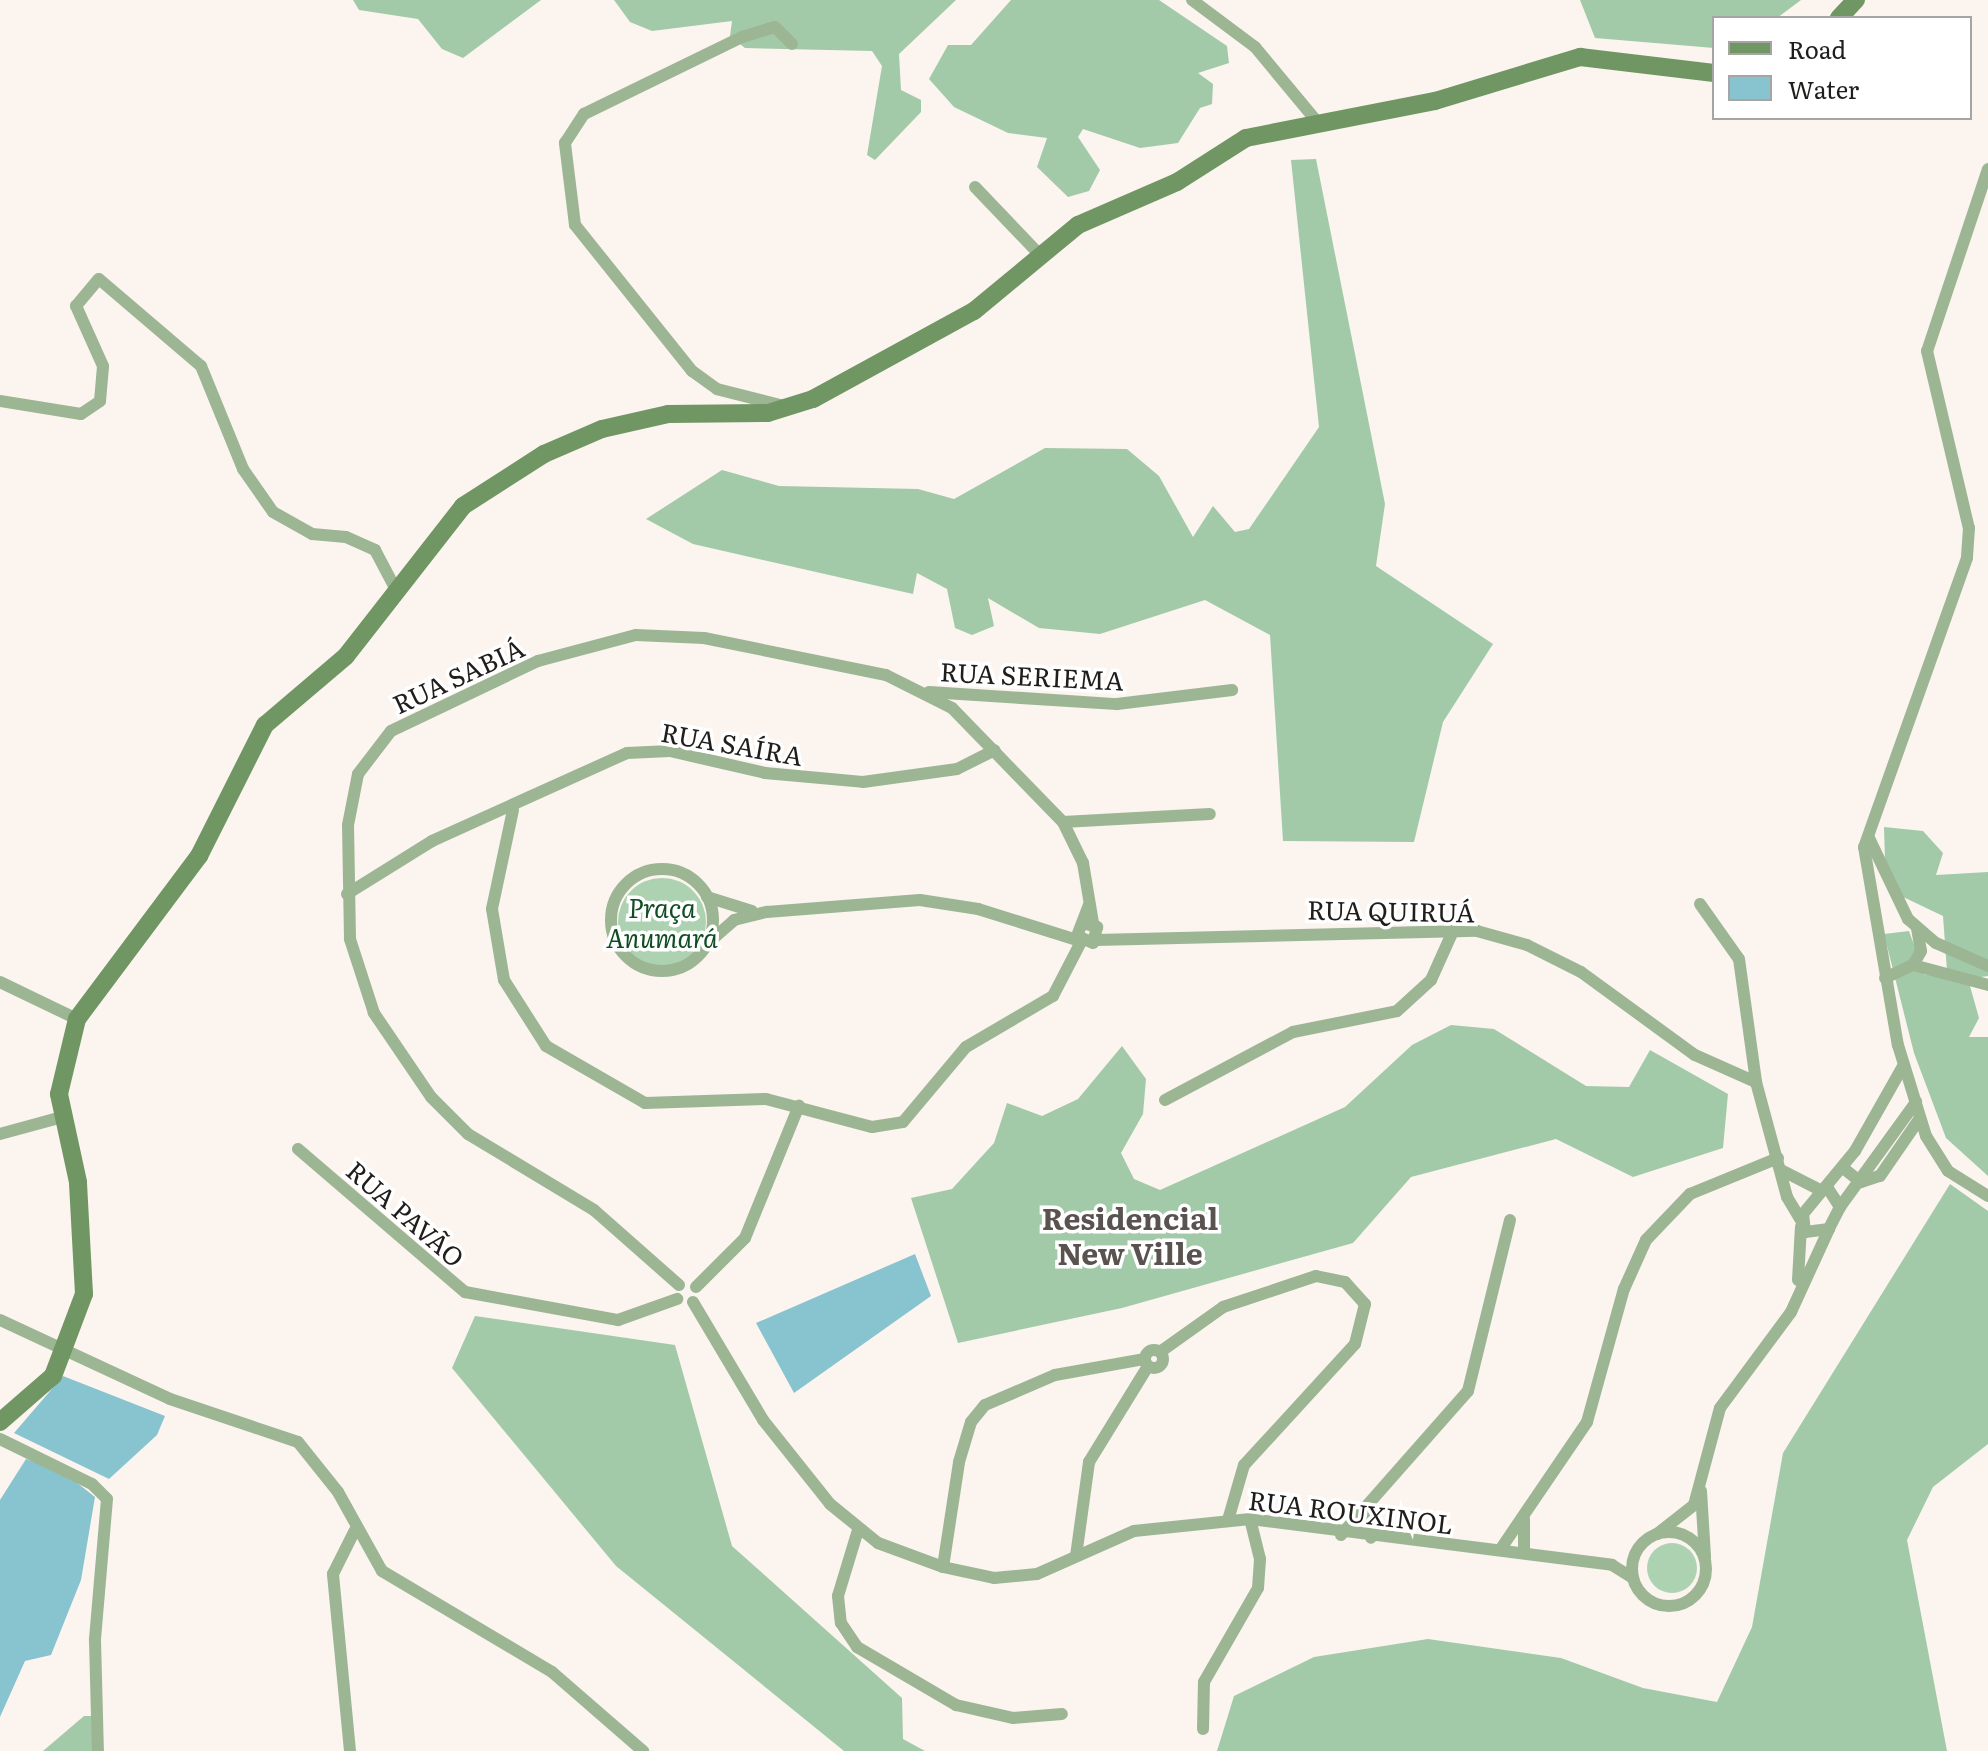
<!DOCTYPE html>
<html>
<head>
<meta charset="utf-8">
<style>
	body { margin:0 }
	#map { position:relative; width:1988px; height:1751px; overflow:hidden; background:#fcf4ef; font-family:Literata,serif }
	div>[style] { position:absolute }
	[style*='--x'] { left:calc(var(--x)*1px); top:calc(var(--y)*1px); width:calc(var(--w)*1px); rotate:calc(var(--a)*1deg) }
	.green>* { inset:0; background:#acd2b1 }
	.round { border-radius:50% }
	.forest>* { inset:0; background:#a3caa8 }
	.water>* { inset:0; background:#88c4cf }
	.minor>* { height:12px; margin:-6px; padding:0 6px; transform-origin:6px; border-radius:6px; background:#9cb694 }
	.minor>.ring { margin:-6px; padding:0; box-sizing:content-box; background:none; border:12px solid #9cb694; border-radius:50% }
	.secondary>* { height:18px; margin:-9px; padding:0 9px; transform-origin:9px; border-radius:9px; background:#709664 }
	span { translate:-50% -50%; white-space:nowrap; text-align:center; line-height:1.15; -webkit-text-stroke:7px #fff; paint-order:stroke }
	.street-label { font-size:26px; color:#201e1c }
	.park-label { font-size:26px; color:#104d22; font-style:italic }
	.quarter-label { font-size:30px; color:#59524e; font-weight:700 }
	.legend { position:absolute; left:1712px; top:16px; width:260px; height:104px; box-sizing:border-box; background:#fff; border:2px solid #a6a5a4; margin:0; padding:10px 14px; list-style:none; font-size:24px; color:#201e1c }
	.legend li { display:flex; align-items:center; gap:16px; height:40px }
	.legend b { width:40px; border:2px solid #a6a5a4 }
</style>
</head>
<body>
<div id="map">
	<div class="green">
		<i class="round" style="left:618px;top:878px;width:88px;height:88px"></i>
		<i class="round" style="left:1647px;top:1543px;width:50px;height:50px"></i>
	</div>
	<div class="forest">
		<i style="clip-path:polygon(353px 0,541px 0,463px 58px,442px 49px,418px 19px,359px 10px)"></i>
		<i style="clip-path:polygon(614px 0,956px 0,899px 54px,901px 90px,921px 100px,921px 112px,875px 160px,867px 155px,882px 66px,872px 51px,745px 48px,730px 36px,732px 21px,652px 31px,630px 22px)"></i>
		<i style="clip-path:polygon(1011px 0,1159px 0,1227px 46px,1229px 63px,1198px 73px,1213px 84px,1212px 104px,1200px 108px,1178px 143px,1140px 148px,1083px 129px,1078px 137px,1100px 170px,1089px 191px,1068px 197px,1037px 167px,1047px 138px,1008px 133px,954px 107px,929px 79px,948px 45px,971px 45px)"></i>
		<i style="clip-path:polygon(1580px 0,1801px 0,1777px 18px,1714px 18px,1714px 48px,1595px 38px)"></i>
		<i style="clip-path:polygon(1316px 159px,1385px 504px,1376px 566px,1493px 644px,1443px 722px,1414px 842px,1283px 841px,1270px 635px,1205px 600px,1100px 634px,1039px 628px,988px 598px,994px 626px,972px 635px,955px 628px,947px 589px,917px 573px,913px 594px,693px 544px,646px 519px,722px 470px,779px 486px,918px 489px,954px 499px,1045px 448px,1127px 449px,1159px 476px,1193px 537px,1213px 506px,1235px 532px,1249px 529px,1319px 427px,1291px 160px)"></i>
		<i style="clip-path:polygon(1884px 827px,1923px 831px,1943px 853px,1936px 875px,1988px 872px,1988px 976px,1968px 979px,1979px 1018px,1969px 1037px,1988px 1037px,1988px 1176px,1946px 1138px,1914px 1053px,1884px 934px,1909px 931px,1925px 975px,1947px 971px,1943px 916px,1899px 895px,1885px 861px)"></i>
		<i style="clip-path:polygon(1451px 1025px,1494px 1029px,1586px 1086px,1629px 1087px,1650px 1050px,1728px 1094px,1723px 1148px,1633px 1177px,1556px 1139px,1411px 1177px,1353px 1243px,1122px 1308px,958px 1343px,911px 1198px,952px 1189px,994px 1143px,1007px 1103px,1042px 1116px,1078px 1099px,1122px 1046px,1146px 1079px,1143px 1114px,1121px 1153px,1134px 1179px,1160px 1190px,1345px 1107px,1412px 1045px)"></i>
		<i style="clip-path:polygon(1950px 1184px,1988px 1211px,1988px 1444px,1933px 1487px,1907px 1540px,1947px 1751px,1217px 1751px,1234px 1696px,1314px 1657px,1428px 1639px,1561px 1658px,1643px 1688px,1717px 1702px,1752px 1627px,1783px 1453px)"></i>
		<i style="clip-path:polygon(475px 1316px,675px 1345px,732px 1546px,902px 1698px,903px 1739px,925px 1751px,844px 1751px,616px 1566px,452px 1368px)"></i>
		<i style="clip-path:polygon(84px 1716px,92px 1716px,97px 1751px,43px 1751px)"></i>
	</div>
	<div class="water">
		<i style="clip-path:polygon(915px 1254px,931px 1296px,794px 1393px,756px 1323px)"></i>
		<i style="clip-path:polygon(63px 1376px,165px 1416px,157px 1435px,109px 1479px,14px 1433px)"></i>
		<i style="clip-path:polygon(26px 1459px,62px 1471px,95px 1497px,81px 1580px,51px 1655px,25px 1661px,0 1717px,0 1500px)"></i>
	</div>
	<div class="minor">
		<i style="--x:1192;--y:0;--w:79;--a:36.7"></i>
		<i style="--x:1255;--y:47;--w:100;--a:50.3"></i>
		<i style="--x:1988;--y:169;--w:192;--a:108.5"></i>
		<i style="--x:1927;--y:351;--w:182;--a:76.7"></i>
		<i style="--x:1969;--y:528;--w:30;--a:94"></i>
		<i style="--x:1967;--y:558;--w:307;--a:109.6"></i>
		<i style="--x:1864;--y:847;--w:201;--a:80.3"></i>
		<i style="--x:1898;--y:1045;--w:95;--a:72.9"></i>
		<i style="--x:1926;--y:1136;--w:41;--a:57.8"></i>
		<i style="--x:1948;--y:1171;--w:47;--a:32"></i>
		<i style="--x:975;--y:187;--w:97;--a:46.3"></i>
		<i style="--x:0;--y:401;--w:82;--a:9.1"></i>
		<i style="--x:81;--y:414;--w:23;--a:-34"></i>
		<i style="--x:100;--y:401;--w:35;--a:-85"></i>
		<i style="--x:103;--y:366;--w:66;--a:-114.2"></i>
		<i style="--x:76;--y:306;--w:35;--a:-50"></i>
		<i style="--x:99;--y:279;--w:134;--a:40.5"></i>
		<i style="--x:201;--y:366;--w:111;--a:67.8"></i>
		<i style="--x:243;--y:469;--w:52;--a:55.1"></i>
		<i style="--x:273;--y:512;--w:45;--a:29.4"></i>
		<i style="--x:312;--y:534;--w:34;--a:5"></i>
		<i style="--x:346;--y:537;--w:32;--a:24"></i>
		<i style="--x:375;--y:550;--w:43;--a:62.2"></i>
		<i style="--x:784;--y:406;--w:69;--a:-165.8"></i>
		<i style="--x:717;--y:389;--w:31;--a:-144"></i>
		<i style="--x:692;--y:371;--w:187;--a:-128.7"></i>
		<i style="--x:575;--y:225;--w:83;--a:-97"></i>
		<i style="--x:565;--y:143;--w:35;--a:-57"></i>
		<i style="--x:584;--y:114;--w:176;--a:-26"></i>
		<i style="--x:742;--y:37;--w:34;--a:-17"></i>
		<i style="--x:775;--y:27;--w:24;--a:45"></i>
		<i style="--x:929;--y:692;--w:188;--a:3.7"></i>
		<i style="--x:1117;--y:704;--w:116;--a:-6.9"></i>
		<i style="--x:513;--y:810;--w:101;--a:102"></i>
		<i style="--x:492;--y:909;--w:72;--a:80.4"></i>
		<i style="--x:504;--y:980;--w:78;--a:57.5"></i>
		<i style="--x:546;--y:1046;--w:114;--a:29.9"></i>
		<i style="--x:645;--y:1103;--w:121;--a:-1.9"></i>
		<i style="--x:766;--y:1099;--w:110;--a:14.8"></i>
		<i style="--x:872;--y:1127;--w:31;--a:-9"></i>
		<i style="--x:903;--y:1122;--w:98;--a:-50"></i>
		<i style="--x:966;--y:1047;--w:101;--a:-30.4"></i>
		<i style="--x:1053;--y:996;--w:61;--a:-62.6"></i>
		<i style="--x:1063;--y:822;--w:147;--a:-3.1"></i>
		<i style="--x:1869;--y:838;--w:90;--a:64.3"></i>
		<i style="--x:1908;--y:919;--w:37;--a:41"></i>
		<i style="--x:1936;--y:943;--w:57;--a:23.9"></i>
		<i class="ring" style="left:611px;top:869px;width:90px;height:90px"></i>
		<i style="--x:347;--y:894;--w:100;--a:-31.9"></i>
		<i style="--x:432;--y:841;--w:214;--a:-24.3"></i>
		<i style="--x:627;--y:753;--w:43;--a:-2.7"></i>
		<i style="--x:670;--y:751;--w:98;--a:13"></i>
		<i style="--x:765;--y:773;--w:98;--a:5.2"></i>
		<i style="--x:863;--y:782;--w:95;--a:-7.9"></i>
		<i style="--x:957;--y:769;--w:42;--a:-26.6"></i>
		<i style="--x:707;--y:897;--w:47;--a:17.3"></i>
		<i style="--x:1700;--y:904;--w:67;--a:54.7"></i>
		<i style="--x:1739;--y:959;--w:124;--a:82.1"></i>
		<i style="--x:1083;--y:923;--w:15;--a:16"></i>
		<i style="--x:1097;--y:927;--w:16;--a:104"></i>
		<i style="--x:1093;--y:943;--w:17;--a:-156"></i>
		<i style="--x:1077;--y:936;--w:33;--a:-69"></i>
		<i style="--x:1096;--y:940;--w:381;--a:-1.4"></i>
		<i style="--x:1477;--y:931;--w:52;--a:15.6"></i>
		<i style="--x:1527;--y:945;--w:60;--a:26.6"></i>
		<i style="--x:1581;--y:972;--w:141;--a:36.1"></i>
		<i style="--x:1695;--y:1055;--w:67;--a:23.9"></i>
		<i style="--x:1756;--y:1082;--w:119;--a:74.9"></i>
		<i style="--x:1787;--y:1197;--w:27;--a:59"></i>
		<i style="--x:708;--y:943;--w:35;--a:-41"></i>
		<i style="--x:734;--y:920;--w:34;--a:-14"></i>
		<i style="--x:767;--y:912;--w:153;--a:-4.5"></i>
		<i style="--x:920;--y:900;--w:59;--a:8.8"></i>
		<i style="--x:978;--y:909;--w:107;--a:17.4"></i>
		<i style="--x:1913;--y:965;--w:16;--a:-60"></i>
		<i style="--x:1921;--y:951;--w:23;--a:-100"></i>
		<i style="--x:1885;--y:978;--w:31;--a:-25"></i>
		<i style="--x:1913;--y:965;--w:78;--a:14.9"></i>
		<i style="--x:0;--y:982;--w:85;--a:25.7"></i>
		<i style="--x:1165;--y:1100;--w:145;--a:-28"></i>
		<i style="--x:1293;--y:1032;--w:106;--a:-11.4"></i>
		<i style="--x:1397;--y:1011;--w:46;--a:-42.4"></i>
		<i style="--x:1431;--y:980;--w:54;--a:-65.8"></i>
		<i style="--x:0;--y:1134;--w:64;--a:-15.3"></i>
		<i style="--x:298;--y:1149;--w:220;--a:40.6"></i>
		<i style="--x:465;--y:1292;--w:156;--a:10.4"></i>
		<i style="--x:618;--y:1320;--w:63;--a:-19.6"></i>
		<i style="--x:1843;--y:1168;--w:23;--a:38"></i>
		<i style="--x:1861;--y:1182;--w:20;--a:-18"></i>
		<i style="--x:1880;--y:1176;--w:70;--a:-55.4"></i>
		<i style="--x:1783;--y:1171;--w:42;--a:27.2"></i>
		<i style="--x:1827;--y:1187;--w:24;--a:57"></i>
		<i style="--x:1840;--y:1207;--w:25;--a:117"></i>
		<i style="--x:1829;--y:1229;--w:24;--a:173"></i>
		<i style="--x:1805;--y:1232;--w:18;--a:-96"></i>
		<i style="--x:1803;--y:1214;--w:82;--a:-50.5"></i>
		<i style="--x:1855;--y:1151;--w:98;--a:-60.5"></i>
		<i style="--x:1840;--y:1207;--w:130;--a:-54.1"></i>
		<i style="--x:1798;--y:1280;--w:53;--a:-86.8"></i>
		<i style="--x:679;--y:1285;--w:113;--a:-138.6"></i>
		<i style="--x:594;--y:1210;--w:147;--a:-148.9"></i>
		<i style="--x:468;--y:1134;--w:52;--a:-135"></i>
		<i style="--x:431;--y:1097;--w:102;--a:-124.2"></i>
		<i style="--x:374;--y:1013;--w:78;--a:-108"></i>
		<i style="--x:350;--y:939;--w:114;--a:-91"></i>
		<i style="--x:348;--y:825;--w:52;--a:-78.9"></i>
		<i style="--x:358;--y:774;--w:54;--a:-52.5"></i>
		<i style="--x:391;--y:731;--w:163;--a:-25.5"></i>
		<i style="--x:538;--y:661;--w:101;--a:-14.9"></i>
		<i style="--x:636;--y:635;--w:68;--a:2.5"></i>
		<i style="--x:704;--y:638;--w:186;--a:11.5"></i>
		<i style="--x:886;--y:675;--w:74;--a:26.6"></i>
		<i style="--x:952;--y:708;--w:159;--a:45.8"></i>
		<i style="--x:1063;--y:822;--w:46;--a:64"></i>
		<i style="--x:1083;--y:863;--w:61;--a:80.5"></i>
		<i style="--x:696;--y:1287;--w:69;--a:-45"></i>
		<i style="--x:745;--y:1238;--w:143;--a:-67.8"></i>
		<i style="--x:693;--y:1302;--w:137;--a:59.3"></i>
		<i style="--x:763;--y:1420;--w:107;--a:51.4"></i>
		<i style="--x:830;--y:1504;--w:62;--a:39.1"></i>
		<i style="--x:878;--y:1543;--w:69;--a:20.3"></i>
		<i style="--x:943;--y:1567;--w:52;--a:12.2"></i>
		<i style="--x:994;--y:1578;--w:43;--a:-5.3"></i>
		<i style="--x:1037;--y:1574;--w:106;--a:-23.9"></i>
		<i style="--x:1134;--y:1531;--w:117;--a:-5.9"></i>
		<i style="--x:1250;--y:1519;--w:365;--a:7.2"></i>
		<i style="--x:1612;--y:1565;--w:25;--a:32"></i>
		<i style="--x:0;--y:1320;--w:187;--a:24.9"></i>
		<i style="--x:170;--y:1399;--w:135;--a:18.6"></i>
		<i style="--x:298;--y:1442;--w:64;--a:51.3"></i>
		<i style="--x:338;--y:1492;--w:90;--a:60.9"></i>
		<i style="--x:382;--y:1571;--w:198;--a:30.7"></i>
		<i style="--x:552;--y:1672;--w:121;--a:41"></i>
		<i class="ring" style="left:1145px;top:1350px;width:6px;height:6px"></i>
		<i style="--x:1160;--y:1352;--w:77;--a:-35.5"></i>
		<i style="--x:1223;--y:1307;--w:98;--a:-18.4"></i>
		<i style="--x:1316;--y:1276;--w:30;--a:12"></i>
		<i style="--x:1345;--y:1282;--w:30;--a:48"></i>
		<i style="--x:1365;--y:1304;--w:41;--a:104"></i>
		<i style="--x:1355;--y:1344;--w:164;--a:132.5"></i>
		<i style="--x:1244;--y:1465;--w:57;--a:106.2"></i>
		<i style="--x:0;--y:1439;--w:102;--a:26.1"></i>
		<i style="--x:92;--y:1484;--w:21;--a:45"></i>
		<i style="--x:107;--y:1499;--w:142;--a:94.9"></i>
		<i style="--x:95;--y:1640;--w:111;--a:88.5"></i>
		<i style="--x:1701;--y:1491;--w:66;--a:86.5"></i>
		<i style="--x:1367;--y:1509;--w:29;--a:82"></i>
		<i style="--x:1524;--y:1519;--w:33;--a:90"></i>
		<i style="--x:858;--y:1530;--w:69;--a:106.9"></i>
		<i style="--x:838;--y:1596;--w:27;--a:84"></i>
		<i style="--x:841;--y:1623;--w:29;--a:56"></i>
		<i style="--x:857;--y:1647;--w:115;--a:30.4"></i>
		<i style="--x:956;--y:1705;--w:58;--a:12.8"></i>
		<i style="--x:1013;--y:1718;--w:49;--a:-4.7"></i>
		<i class="ring" style="left:1632px;top:1532px;width:62px;height:62px"></i>
		<i style="--x:1657;--y:1534;--w:47;--a:-38.1"></i>
		<i style="--x:1694;--y:1505;--w:100;--a:-75"></i>
		<i style="--x:1720;--y:1408;--w:119;--a:-53.5"></i>
		<i style="--x:1791;--y:1312;--w:91;--a:-65.4"></i>
		<i style="--x:1341;--y:1535;--w:192;--a:-48.6"></i>
		<i style="--x:1468;--y:1391;--w:176;--a:-76.2"></i>
		<i style="--x:1500;--y:1550;--w:155;--a:-55.8"></i>
		<i style="--x:1587;--y:1422;--w:138;--a:-74.5"></i>
		<i style="--x:1624;--y:1289;--w:54;--a:-65.8"></i>
		<i style="--x:1646;--y:1240;--w:64;--a:-46.3"></i>
		<i style="--x:1690;--y:1194;--w:95;--a:-22.2"></i>
		<i style="--x:1076;--y:1556;--w:95;--a:-82.1"></i>
		<i style="--x:1089;--y:1462;--w:113;--a:-58.4"></i>
		<i style="--x:943;--y:1567;--w:106;--a:-81.3"></i>
		<i style="--x:959;--y:1462;--w:42;--a:-73.3"></i>
		<i style="--x:971;--y:1422;--w:22;--a:-51"></i>
		<i style="--x:985;--y:1405;--w:76;--a:-23.2"></i>
		<i style="--x:1055;--y:1375;--w:90;--a:-10.2"></i>
		<i style="--x:1203;--y:1729;--w:47;--a:-88.8"></i>
		<i style="--x:1204;--y:1682;--w:108;--a:-60.1"></i>
		<i style="--x:1258;--y:1588;--w:29;--a:-86"></i>
		<i style="--x:1260;--y:1559;--w:41;--a:-104"></i>
		<i style="--x:350;--y:1751;--w:178;--a:-95.5"></i>
		<i style="--x:333;--y:1574;--w:49;--a:-63.4"></i>
	</div>
	<div class="secondary">
		<i style="--x:1839;--y:18;--w:25;--a:-47"></i>
		<i style="--x:0;--y:1422;--w:70;--a:-41"></i>
		<i style="--x:53;--y:1376;--w:88;--a:-69.3"></i>
		<i style="--x:84;--y:1294;--w:112;--a:-93.1"></i>
		<i style="--x:78;--y:1182;--w:90;--a:-102.2"></i>
		<i style="--x:59;--y:1094;--w:77;--a:-76.5"></i>
		<i style="--x:77;--y:1019;--w:204;--a:-53.2"></i>
		<i style="--x:199;--y:856;--w:147;--a:-63.3"></i>
		<i style="--x:265;--y:725;--w:106;--a:-40.4"></i>
		<i style="--x:346;--y:656;--w:190;--a:-52"></i>
		<i style="--x:463;--y:506;--w:96;--a:-32.7"></i>
		<i style="--x:544;--y:454;--w:63;--a:-23.3"></i>
		<i style="--x:602;--y:429;--w:68;--a:-12.8"></i>
		<i style="--x:668;--y:414;--w:100;--a:-0.6"></i>
		<i style="--x:768;--y:413;--w:47;--a:-17.3"></i>
		<i style="--x:813;--y:399;--w:183;--a:-28.7"></i>
		<i style="--x:974;--y:311;--w:135;--a:-39.6"></i>
		<i style="--x:1078;--y:225;--w:108;--a:-23.5"></i>
		<i style="--x:1177;--y:182;--w:82;--a:-32.5"></i>
		<i style="--x:1246;--y:138;--w:193;--a:-11.1"></i>
		<i style="--x:1435;--y:101;--w:152;--a:-16.9"></i>
		<i style="--x:1580;--y:57;--w:135;--a:6.8"></i>
	</div>
	<div class="street-label">
		<span style="left:458px;top:675px;rotate:-25deg">RUA SABIÁ</span>
		<span style="left:1032px;top:675px;rotate:3deg">RUA SERIEMA</span>
		<span style="left:732px;top:743px;rotate:10deg">RUA SAÍRA</span>
		<span style="left:1391px;top:910px;rotate:1deg">RUA QUIRUÁ</span>
		<span style="left:406px;top:1213px;rotate:41deg">RUA PAVÃO</span>
		<span style="left:1351px;top:1511px;rotate:7deg">RUA ROUXINOL</span>
	</div>
	<div class="park-label">
		<span style="left:662px;top:922px">Praça<br>Anumará</span>
	</div>
	<div class="quarter-label">
		<span style="left:1130px;top:1234px">Residencial<br>New Ville</span>
	</div>
	<ul class="legend">
	<li><b style="height:10px;background:#709664"></b>Road</li>
	<li><b style="height:22px;background:#88c4cf"></b>Water</li>
	</ul>
</div>
</body>
</html>
